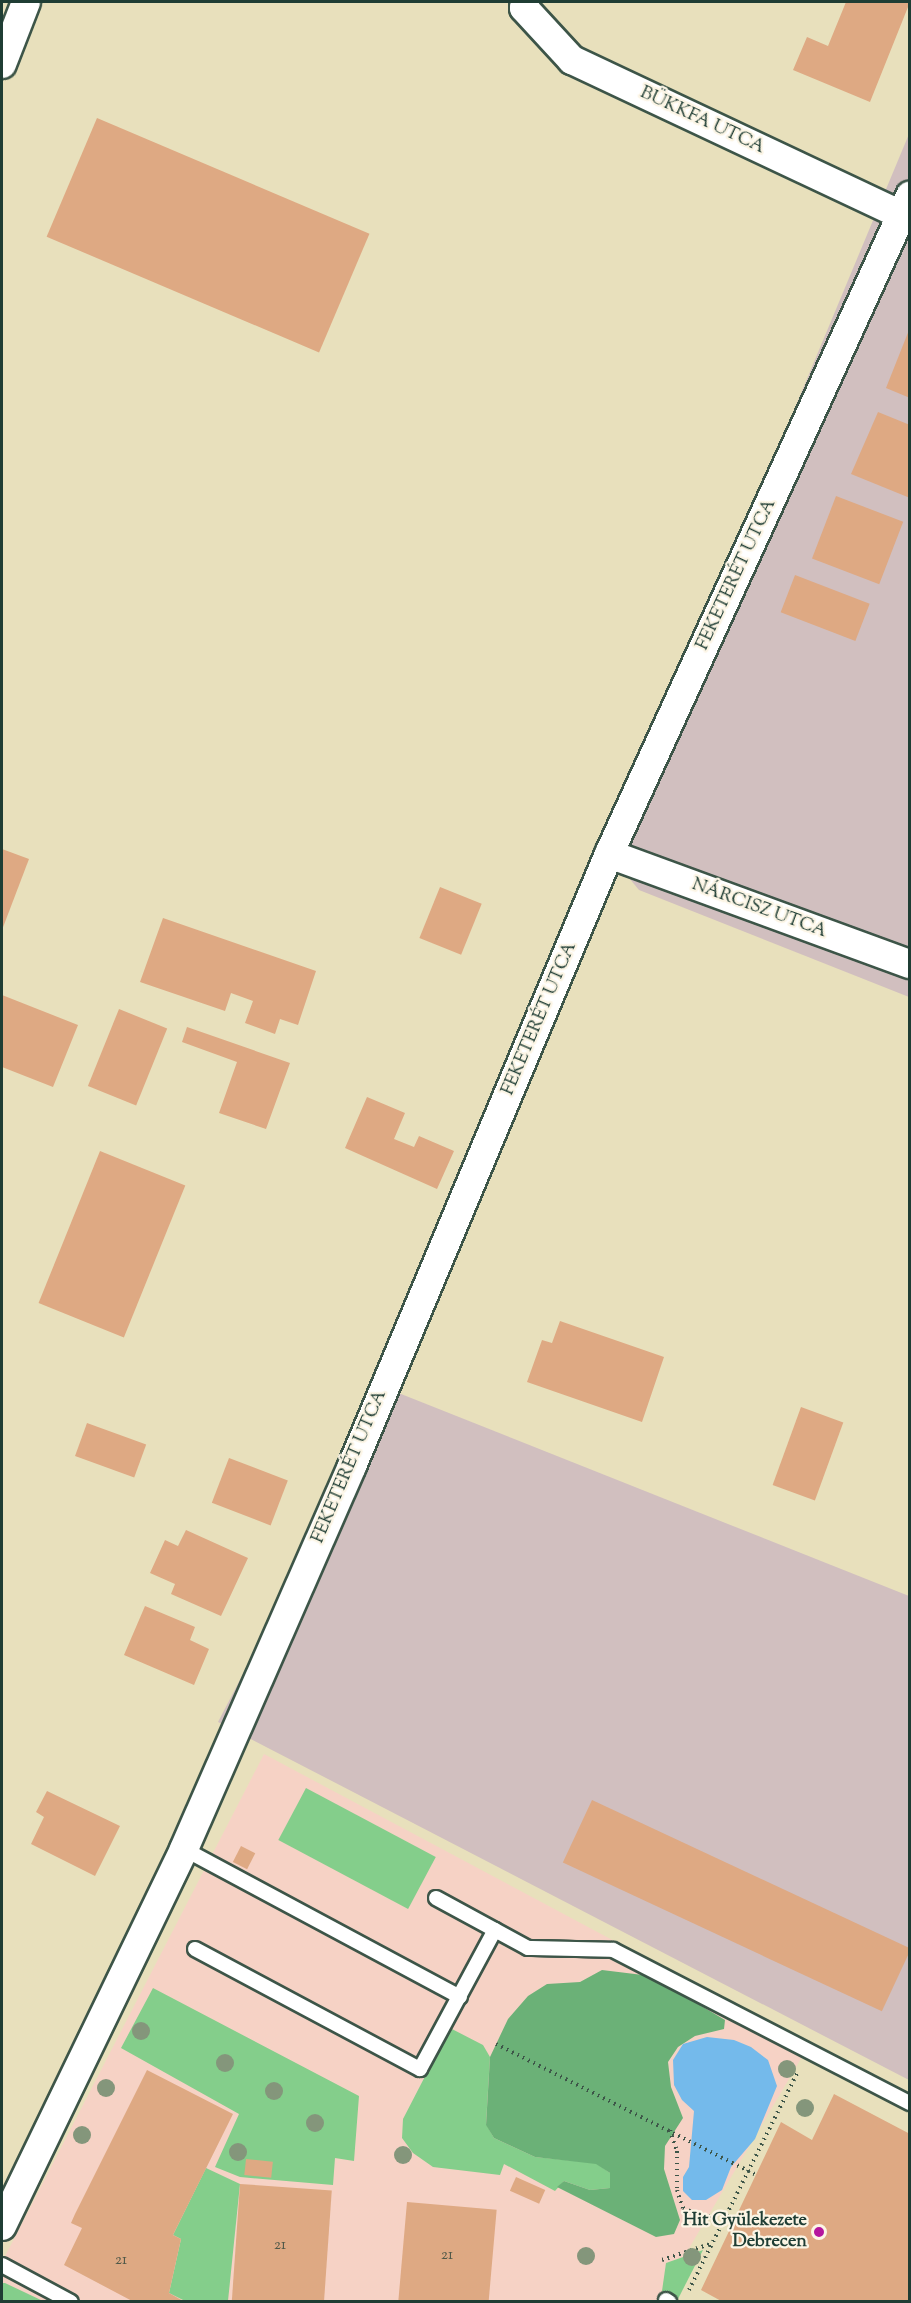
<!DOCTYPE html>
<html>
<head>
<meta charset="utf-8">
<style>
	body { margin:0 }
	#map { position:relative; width:911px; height:2303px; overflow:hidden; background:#e8e0bc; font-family:"Sorts Mill Goudy",serif }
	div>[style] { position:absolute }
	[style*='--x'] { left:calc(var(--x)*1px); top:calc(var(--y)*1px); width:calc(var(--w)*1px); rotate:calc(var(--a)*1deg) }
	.built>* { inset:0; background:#f6d2c5 }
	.industrial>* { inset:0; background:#d1bfbf }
	.green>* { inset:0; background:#84ce8b; transform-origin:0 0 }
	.forest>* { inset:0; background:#6bb177 }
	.water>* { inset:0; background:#74baeb }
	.building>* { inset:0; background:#dea983; transform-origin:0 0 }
	.path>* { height:4px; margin-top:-2px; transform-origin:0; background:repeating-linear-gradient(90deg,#3d5548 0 1.5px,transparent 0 6px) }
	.roads { filter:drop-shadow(2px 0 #3d5548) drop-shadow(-2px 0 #3d5548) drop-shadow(0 2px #3d5548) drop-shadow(0 -2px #3d5548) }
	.service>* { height:14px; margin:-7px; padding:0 7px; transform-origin:7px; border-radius:7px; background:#fff }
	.minor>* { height:28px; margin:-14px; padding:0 14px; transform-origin:14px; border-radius:14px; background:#fff }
	.trees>* { width:18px; height:18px; margin:-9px; border-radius:50%; background:#84967b }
	.dots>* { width:16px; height:16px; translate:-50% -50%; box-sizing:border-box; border:3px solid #fcf5e5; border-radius:50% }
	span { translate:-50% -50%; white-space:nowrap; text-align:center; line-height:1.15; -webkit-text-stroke:4.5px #fcf5e5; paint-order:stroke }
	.number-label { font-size:15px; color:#4f5848 }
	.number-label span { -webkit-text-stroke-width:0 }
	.street-label { font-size:18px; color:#1f3d34 }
	.poi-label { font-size:18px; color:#1f3d34; font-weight:700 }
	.right { translate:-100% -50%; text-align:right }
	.frame { position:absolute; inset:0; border:3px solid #1f3d34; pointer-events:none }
</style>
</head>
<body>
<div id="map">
	<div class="built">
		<i style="clip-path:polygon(264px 1754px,809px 2045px,658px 2301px,2px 2301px,2px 2262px)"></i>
	</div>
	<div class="industrial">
		<i style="clip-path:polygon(909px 134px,909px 997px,639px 890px,609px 854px)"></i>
		<i style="clip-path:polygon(391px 1390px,909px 1596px,909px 2080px,218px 1722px)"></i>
	</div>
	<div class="green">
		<i style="left:306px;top:1788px;width:147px;height:59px;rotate:28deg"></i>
		<i style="clip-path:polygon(153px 1988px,359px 2096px,354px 2161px,335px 2158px,333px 2185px,240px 2177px,215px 2167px,239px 2114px,121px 2048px)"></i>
		<i style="clip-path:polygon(450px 2028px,483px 2045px,490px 2057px,486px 2124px,494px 2138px,535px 2157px,596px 2163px,610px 2173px,610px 2188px,590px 2190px,564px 2181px,555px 2191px,504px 2164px,500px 2175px,433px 2167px,413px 2153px,402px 2138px,403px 2119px)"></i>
		<i style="clip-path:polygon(206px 2168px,240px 2184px,228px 2301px,185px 2301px,169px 2293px,181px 2239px,173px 2235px)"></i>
		<i style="clip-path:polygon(703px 2250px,678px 2299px,662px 2291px,666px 2263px)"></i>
		<i style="clip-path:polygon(2px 2283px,5px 2283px,43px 2301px,2px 2301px)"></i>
	</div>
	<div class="forest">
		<i style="clip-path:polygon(602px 1970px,651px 1976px,725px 2020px,724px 2029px,695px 2036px,678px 2047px,668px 2062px,671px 2087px,683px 2118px,665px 2146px,664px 2169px,680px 2220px,674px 2234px,656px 2237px,557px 2187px,564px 2181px,590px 2190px,610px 2188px,610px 2173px,596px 2164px,535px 2157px,494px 2138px,486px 2125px,490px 2057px,508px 2019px,528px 1996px,547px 1984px,580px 1982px)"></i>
	</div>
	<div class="water">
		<i style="clip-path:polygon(707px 2037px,734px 2040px,751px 2047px,768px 2060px,777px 2086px,755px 2139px,731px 2167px,722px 2190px,706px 2200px,692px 2200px,683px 2191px,683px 2177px,689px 2167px,694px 2111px,682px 2100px,674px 2085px,673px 2060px,683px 2044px)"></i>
	</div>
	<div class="building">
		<i style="clip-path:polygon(846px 2px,910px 2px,870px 102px,793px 70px,807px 37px,828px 46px)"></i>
		<i style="left:97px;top:118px;width:296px;height:129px;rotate:23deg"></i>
		<i style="clip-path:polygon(909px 330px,910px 331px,910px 398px,886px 388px)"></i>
		<i style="clip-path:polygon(878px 412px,910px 425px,910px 498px,851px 474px)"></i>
		<i style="left:836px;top:496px;width:72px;height:67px;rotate:21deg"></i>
		<i style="left:795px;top:575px;width:80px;height:40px;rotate:21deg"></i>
		<i style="clip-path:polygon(2px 849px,29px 859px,2px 930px)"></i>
		<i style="left:440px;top:887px;width:45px;height:55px;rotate:22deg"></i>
		<i style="clip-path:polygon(163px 918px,316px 971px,298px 1025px,280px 1019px,275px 1034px,245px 1023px,253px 1001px,231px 993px,225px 1011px,140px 982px)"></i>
		<i style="clip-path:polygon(2px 995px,78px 1025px,53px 1087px,2px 1067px)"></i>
		<i style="left:119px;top:1009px;width:52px;height:83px;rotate:22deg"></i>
		<i style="clip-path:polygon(187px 1027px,290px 1063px,266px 1129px,219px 1113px,237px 1062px,182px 1042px)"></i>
		<i style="clip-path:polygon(367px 1097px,405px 1113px,394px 1139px,414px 1147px,419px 1136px,454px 1151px,437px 1189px,345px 1148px)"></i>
		<i style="left:100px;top:1151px;width:92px;height:164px;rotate:22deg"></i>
		<i style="clip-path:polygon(560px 1321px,664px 1357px,642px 1422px,527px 1382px,542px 1340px,552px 1343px)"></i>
		<i style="left:801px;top:1407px;width:45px;height:83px;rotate:20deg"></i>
		<i style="left:87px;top:1423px;width:63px;height:35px;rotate:20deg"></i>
		<i style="left:229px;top:1458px;width:63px;height:48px;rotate:21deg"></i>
		<i style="clip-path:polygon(186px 1530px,248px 1558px,221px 1616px,171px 1594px,175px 1584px,150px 1573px,165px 1540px,178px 1546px)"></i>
		<i style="clip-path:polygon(145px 1606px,195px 1627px,190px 1640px,209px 1649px,194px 1685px,124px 1655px)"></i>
		<i style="clip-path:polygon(47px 1791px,120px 1826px,95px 1876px,31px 1844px,44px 1817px,36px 1812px)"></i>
		<i style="left:592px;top:1800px;width:352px;height:69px;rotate:25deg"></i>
		<i style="left:241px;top:1846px;width:16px;height:18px;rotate:27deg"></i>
		<i style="clip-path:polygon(147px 2070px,233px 2114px,173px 2235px,181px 2239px,169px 2293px,185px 2302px,134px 2302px,64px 2265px,82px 2228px,71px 2223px,75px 2214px)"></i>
		<i style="clip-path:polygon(834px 2094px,910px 2134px,910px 2302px,723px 2302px,701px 2290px,781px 2122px,812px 2140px)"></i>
		<i style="left:246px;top:2159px;width:27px;height:16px;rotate:6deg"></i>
		<i style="left:516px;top:2177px;width:32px;height:15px;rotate:24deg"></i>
		<i style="left:240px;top:2184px;width:92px;height:119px;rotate:4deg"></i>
		<i style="left:407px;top:2202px;width:90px;height:101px;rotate:5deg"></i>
	</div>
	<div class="path">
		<i style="--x:496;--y:2044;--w:291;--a:26.7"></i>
		<i style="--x:670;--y:2130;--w:22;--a:72"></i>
		<i style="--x:677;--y:2151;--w:39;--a:90"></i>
		<i style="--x:677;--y:2190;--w:19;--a:72"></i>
		<i style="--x:683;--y:2208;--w:22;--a:24"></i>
		<i style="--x:703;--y:2217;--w:22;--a:-8"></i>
		<i style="--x:662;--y:2260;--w:51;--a:-18.4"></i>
		<i style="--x:689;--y:2290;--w:245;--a:-63.5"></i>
	</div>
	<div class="roads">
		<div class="service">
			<i style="--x:184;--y:1849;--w:313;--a:28.2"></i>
			<i style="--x:436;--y:1898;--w:105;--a:28.5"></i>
			<i style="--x:528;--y:1948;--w:85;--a:1.3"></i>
			<i style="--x:613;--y:1950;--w:334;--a:27.3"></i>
			<i style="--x:195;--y:1949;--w:255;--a:28.1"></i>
			<i style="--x:420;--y:2069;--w:158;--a:-61.7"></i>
			<i style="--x:2;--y:2265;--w:78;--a:28.2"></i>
			<i style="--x:666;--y:2300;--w:4;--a:34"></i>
		</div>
		<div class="minor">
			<i style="--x:525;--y:2;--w:6;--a:99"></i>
			<i style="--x:524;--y:8;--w:71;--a:47.3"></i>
			<i style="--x:572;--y:60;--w:365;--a:25.2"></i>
			<i style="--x:2;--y:64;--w:66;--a:-68.8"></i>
			<i style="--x:609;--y:854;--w:320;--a:20.1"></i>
			<i style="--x:2;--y:2226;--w:419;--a:-64.2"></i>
			<i style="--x:184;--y:1849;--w:418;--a:-66.3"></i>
			<i style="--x:352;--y:1466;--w:664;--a:-67.22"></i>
			<i style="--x:609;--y:854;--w:724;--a:-65.42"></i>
		</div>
	</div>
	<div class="trees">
		<i style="left:141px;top:2031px"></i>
		<i style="left:225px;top:2063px"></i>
		<i style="left:787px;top:2069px"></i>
		<i style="left:106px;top:2088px"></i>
		<i style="left:274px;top:2091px"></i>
		<i style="left:805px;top:2108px"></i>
		<i style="left:315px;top:2123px"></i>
		<i style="left:82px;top:2135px"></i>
		<i style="left:238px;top:2152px"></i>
		<i style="left:403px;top:2155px"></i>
		<i style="left:586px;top:2256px"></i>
		<i style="left:692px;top:2257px"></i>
	</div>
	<div class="dots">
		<i style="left:819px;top:2232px;background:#b5179e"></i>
	</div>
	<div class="number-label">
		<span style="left:280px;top:2246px">21</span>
		<span style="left:447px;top:2256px">21</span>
		<span style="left:121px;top:2261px">21</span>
	</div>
	<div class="street-label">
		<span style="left:702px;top:121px;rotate:25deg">BÜKKFA UTCA</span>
		<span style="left:737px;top:575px;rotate:-65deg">FEKETERÉT UTCA</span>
		<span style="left:759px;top:909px;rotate:20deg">NÁRCISZ UTCA</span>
		<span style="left:540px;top:1019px;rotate:-67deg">FEKETERÉT UTCA</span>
		<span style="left:350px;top:1467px;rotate:-67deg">FEKETERÉT UTCA</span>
	</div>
	<div class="poi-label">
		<span class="right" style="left:807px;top:2232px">Hit Gyülekezete<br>Debrecen</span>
	</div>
	<div class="frame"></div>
</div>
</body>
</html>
